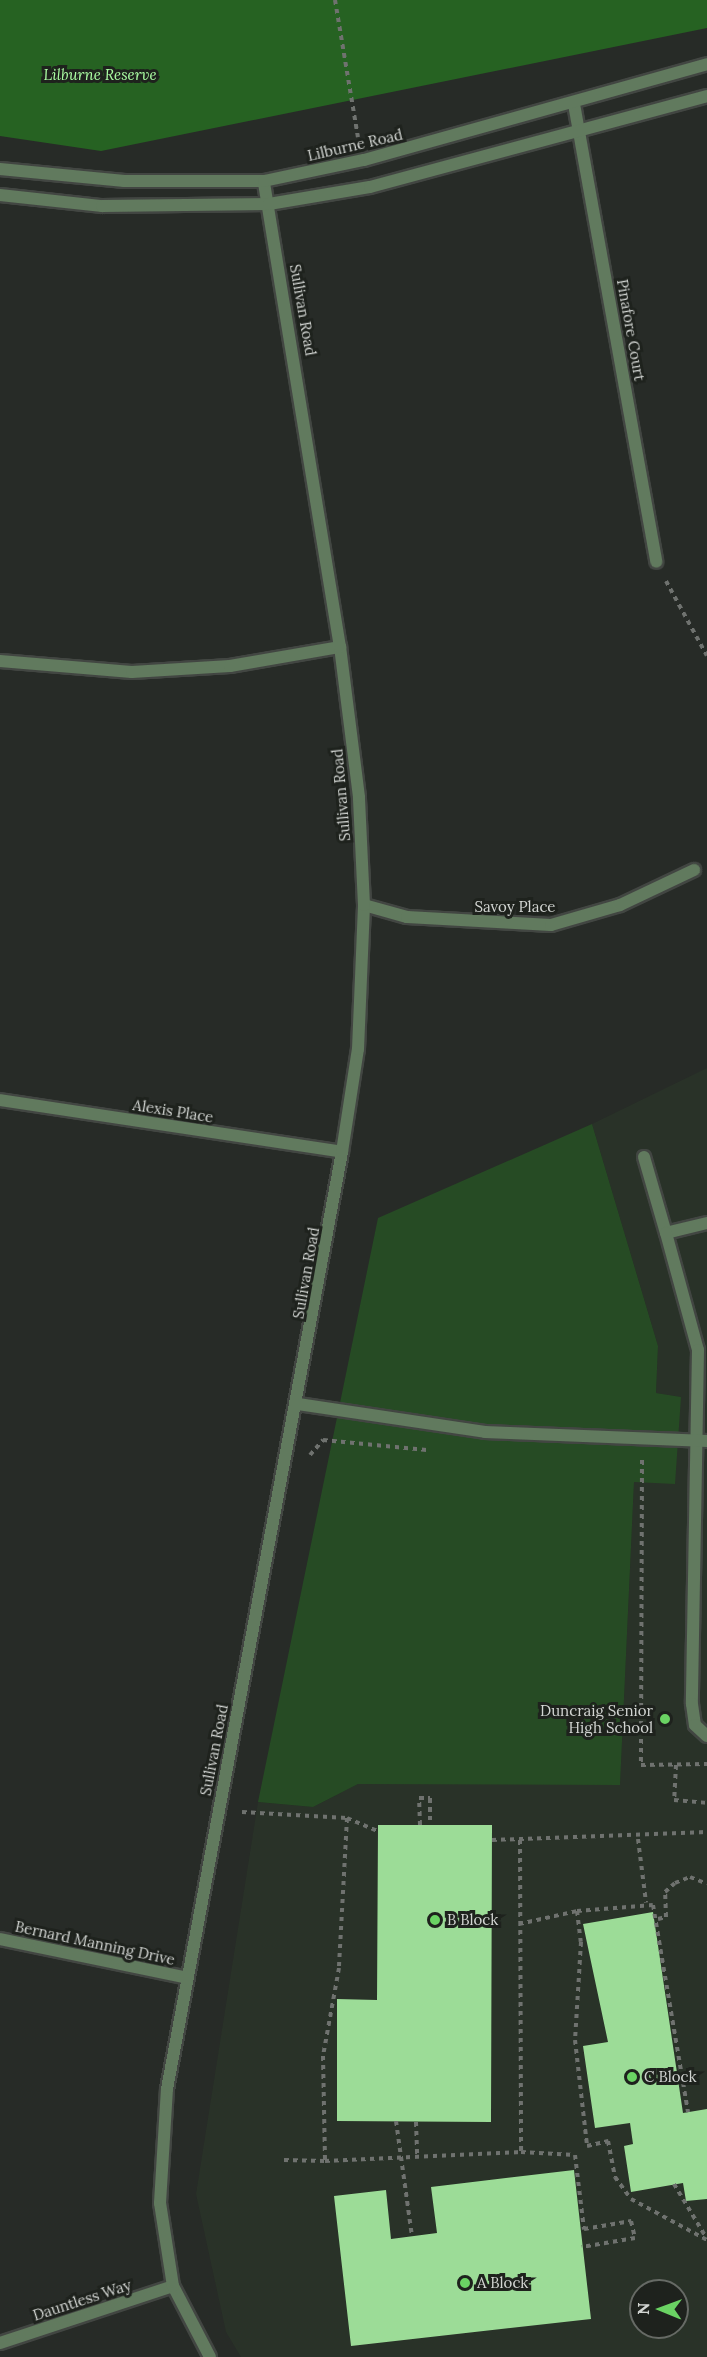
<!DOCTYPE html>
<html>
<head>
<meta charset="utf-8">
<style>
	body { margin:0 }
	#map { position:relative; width:707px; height:2357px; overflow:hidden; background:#272b27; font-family:Lora,serif }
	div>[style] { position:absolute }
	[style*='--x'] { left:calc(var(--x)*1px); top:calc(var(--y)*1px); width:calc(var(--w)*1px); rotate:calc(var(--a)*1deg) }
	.built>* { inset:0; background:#293228 }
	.green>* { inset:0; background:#264b24 }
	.forest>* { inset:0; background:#266222 }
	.building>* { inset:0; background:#9cdc97 }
	.path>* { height:4px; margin-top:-2px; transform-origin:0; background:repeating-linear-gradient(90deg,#6f726f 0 4.5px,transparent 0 9px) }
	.roads { filter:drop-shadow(2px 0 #424642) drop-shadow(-2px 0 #424642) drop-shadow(0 2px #424642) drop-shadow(0 -2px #424642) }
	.service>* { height:12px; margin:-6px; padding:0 6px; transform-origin:6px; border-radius:6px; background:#617a5e }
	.minor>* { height:12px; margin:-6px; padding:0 6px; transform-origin:6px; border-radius:6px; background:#617a5e }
	.tertiary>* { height:12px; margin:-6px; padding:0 6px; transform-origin:6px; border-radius:6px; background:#617a5e }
	.path-bridge>* { height:4px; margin-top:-2px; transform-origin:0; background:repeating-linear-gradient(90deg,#6f726f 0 4.5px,transparent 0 9px) }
	.dots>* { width:16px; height:16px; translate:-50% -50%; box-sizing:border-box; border:3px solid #1e221d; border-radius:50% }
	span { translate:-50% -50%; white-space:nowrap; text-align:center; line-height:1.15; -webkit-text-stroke:6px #1e221d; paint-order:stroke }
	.park-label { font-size:15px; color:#aafda2; font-style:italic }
	.street-label { font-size:15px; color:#d2d5d2 }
	.poi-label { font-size:15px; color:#d2d5d2 }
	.right { translate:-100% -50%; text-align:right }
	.left { translate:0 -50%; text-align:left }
	.north { position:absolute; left:629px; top:2279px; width:60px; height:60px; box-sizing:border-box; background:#1e221d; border:2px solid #666a65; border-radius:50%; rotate:271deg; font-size:16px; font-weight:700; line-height:24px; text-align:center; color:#d2d5d2 }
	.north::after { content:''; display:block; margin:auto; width:21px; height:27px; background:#6ad363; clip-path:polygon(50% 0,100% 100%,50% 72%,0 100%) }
</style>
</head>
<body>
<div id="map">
	<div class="built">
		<i style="clip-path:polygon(evenodd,707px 1068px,707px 2357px,241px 2357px,226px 2332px,196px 2194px,258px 1802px,313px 1807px,358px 1784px,620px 1784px,634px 1482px,681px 1397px,656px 1393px,658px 1346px,592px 1124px,707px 1068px,641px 2291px,677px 2291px,677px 2327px,641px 2327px,641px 2291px)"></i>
	</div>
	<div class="green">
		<i style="clip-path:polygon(592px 1124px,658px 1346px,656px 1393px,681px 1397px,675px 1484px,634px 1482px,620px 1785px,358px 1784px,313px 1807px,258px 1802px,378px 1218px)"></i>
	</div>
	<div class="forest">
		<i style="clip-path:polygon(0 0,707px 0,707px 28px,101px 151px,0 136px)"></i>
	</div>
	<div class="building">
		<i style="clip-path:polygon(378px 1825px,492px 1825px,491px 2122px,337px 2121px,337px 1999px,377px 2000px)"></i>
		<i style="clip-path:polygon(653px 1912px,683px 2113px,707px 2109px,707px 2199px,686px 2201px,683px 2183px,631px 2192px,624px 2146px,633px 2144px,630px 2123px,595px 2128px,583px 2046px,608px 2042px,583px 1924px)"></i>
		<i style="clip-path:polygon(574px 2170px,591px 2319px,351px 2346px,334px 2196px,386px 2190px,391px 2239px,437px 2233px,431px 2187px)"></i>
	</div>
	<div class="path">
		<i style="--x:335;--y:0;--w:139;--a:80.5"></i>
		<i style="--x:666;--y:581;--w:85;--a:61.3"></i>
		<i style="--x:310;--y:1455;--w:20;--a:-49"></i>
		<i style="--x:323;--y:1440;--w:104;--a:5.5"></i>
		<i style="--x:642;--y:1460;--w:305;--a:90.2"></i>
		<i style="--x:641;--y:1765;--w:66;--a:-0.9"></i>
		<i style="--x:676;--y:1765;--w:35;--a:93"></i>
		<i style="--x:674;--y:1800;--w:33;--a:5"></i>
		<i style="--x:242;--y:1812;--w:105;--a:3.3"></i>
		<i style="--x:347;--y:1818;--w:34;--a:23"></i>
		<i style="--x:347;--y:1818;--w:150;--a:93.1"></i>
		<i style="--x:339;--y:1968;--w:89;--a:100.3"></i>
		<i style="--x:323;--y:2056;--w:105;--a:88.9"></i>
		<i style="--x:325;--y:2161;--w:196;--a:-2.6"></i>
		<i style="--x:420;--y:1825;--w:27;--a:-92"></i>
		<i style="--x:419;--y:1798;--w:11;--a:0"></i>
		<i style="--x:430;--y:1798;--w:27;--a:90"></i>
		<i style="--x:638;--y:1839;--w:64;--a:82.8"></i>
		<i style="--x:492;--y:1840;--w:215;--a:-2.1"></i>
		<i style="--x:520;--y:1840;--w:312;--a:89.8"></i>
		<i style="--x:521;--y:2152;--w:54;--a:3.2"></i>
		<i style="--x:575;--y:2155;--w:75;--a:83.1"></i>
		<i style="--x:584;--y:2229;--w:48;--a:-9.7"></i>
		<i style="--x:631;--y:2221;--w:17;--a:77"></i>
		<i style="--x:635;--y:2238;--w:54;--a:170.4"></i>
		<i style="--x:577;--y:1911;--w:31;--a:83"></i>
		<i style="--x:581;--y:1942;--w:98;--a:93.5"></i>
		<i style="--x:575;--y:2040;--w:107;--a:83.5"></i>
		<i style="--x:587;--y:2146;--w:22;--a:-13"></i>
		<i style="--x:608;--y:2141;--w:37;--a:79"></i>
		<i style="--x:615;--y:2177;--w:27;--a:54"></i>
		<i style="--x:631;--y:2199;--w:86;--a:28.3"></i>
		<i style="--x:658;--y:1919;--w:8;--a:-14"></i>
		<i style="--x:666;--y:1917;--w:25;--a:-92"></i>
		<i style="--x:665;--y:1892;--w:13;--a:-42"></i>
		<i style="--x:675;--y:1883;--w:16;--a:-22"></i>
		<i style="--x:690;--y:1877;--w:18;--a:22"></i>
		<i style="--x:519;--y:1924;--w:59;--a:-12.6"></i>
		<i style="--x:577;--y:1911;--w:76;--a:-4.5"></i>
		<i style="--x:653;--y:1905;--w:210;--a:80.4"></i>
		<i style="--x:416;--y:2122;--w:36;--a:88"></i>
		<i style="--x:284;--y:2160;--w:41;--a:1.4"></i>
		<i style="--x:674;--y:2184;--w:64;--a:59"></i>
	</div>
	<div class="roads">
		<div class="service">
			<i style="--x:644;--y:1157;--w:79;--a:73.9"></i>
			<i style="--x:707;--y:1223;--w:42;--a:166.3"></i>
			<i style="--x:666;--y:1233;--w:121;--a:74.7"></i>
			<i style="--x:698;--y:1350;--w:354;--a:91"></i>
			<i style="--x:692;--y:1704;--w:21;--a:82"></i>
			<i style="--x:695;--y:1725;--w:16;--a:43"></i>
			<i style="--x:298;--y:1404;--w:189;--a:8.5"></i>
			<i style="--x:485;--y:1432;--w:222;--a:2.3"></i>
		</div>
		<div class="minor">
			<i style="--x:574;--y:104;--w:465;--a:79.8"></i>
			<i style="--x:0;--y:661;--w:132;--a:4.8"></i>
			<i style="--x:132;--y:672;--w:98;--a:-3.5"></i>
			<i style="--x:230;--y:666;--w:112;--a:-9.8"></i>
			<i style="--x:364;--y:905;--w:45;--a:15.6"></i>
			<i style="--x:407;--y:917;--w:144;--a:3.2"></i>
			<i style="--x:551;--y:925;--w:72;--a:-16.2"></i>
			<i style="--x:620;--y:905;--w:82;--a:-25.3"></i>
			<i style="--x:0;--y:1100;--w:346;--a:8.6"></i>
			<i style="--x:0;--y:1939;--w:188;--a:11.7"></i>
			<i style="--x:0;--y:2343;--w:182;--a:-18.2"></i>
			<i style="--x:210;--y:2357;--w:80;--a:-117.5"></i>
			<i style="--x:173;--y:2286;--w:84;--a:-98.9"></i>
			<i style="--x:160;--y:2203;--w:114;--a:-86.5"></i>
			<i style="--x:167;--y:2089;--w:953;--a:-79.42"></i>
			<i style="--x:342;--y:1152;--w:104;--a:-81.2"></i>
			<i style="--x:358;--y:1049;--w:144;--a:-87.6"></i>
			<i style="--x:364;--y:905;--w:108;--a:-92.7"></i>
			<i style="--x:359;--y:797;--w:151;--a:-97.2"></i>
			<i style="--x:340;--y:647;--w:472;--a:-99.3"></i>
		</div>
		<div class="tertiary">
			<i style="--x:0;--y:169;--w:125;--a:5.5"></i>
			<i style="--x:124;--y:181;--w:140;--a:0"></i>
			<i style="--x:264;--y:181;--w:102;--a:-11.9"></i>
			<i style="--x:364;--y:160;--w:356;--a:-15.6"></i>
			<i style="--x:0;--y:195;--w:103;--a:6.2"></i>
			<i style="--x:102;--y:206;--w:167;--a:-0.7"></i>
			<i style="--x:269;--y:204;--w:102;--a:-9.6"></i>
			<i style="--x:370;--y:187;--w:349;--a:-15.1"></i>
		</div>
	</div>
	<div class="path-bridge">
		<i style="--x:396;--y:2121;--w:116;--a:82.1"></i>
	</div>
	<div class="dots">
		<i style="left:665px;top:1719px;background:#6ad363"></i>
		<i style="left:435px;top:1920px;background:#6ad363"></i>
		<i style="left:632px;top:2077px;background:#6ad363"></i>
		<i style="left:465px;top:2283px;background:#6ad363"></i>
	</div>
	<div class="park-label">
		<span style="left:100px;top:75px">Lilburne Reserve</span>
	</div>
	<div class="street-label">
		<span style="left:355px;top:145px;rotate:-13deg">Lilburne Road</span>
		<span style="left:303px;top:310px;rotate:80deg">Sullivan Road</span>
		<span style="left:631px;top:330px;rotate:80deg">Pinafore Court</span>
		<span style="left:341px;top:795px;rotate:-95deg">Sullivan Road</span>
		<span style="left:515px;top:907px">Savoy Place</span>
		<span style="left:173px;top:1111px;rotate:9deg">Alexis Place</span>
		<span style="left:306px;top:1273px;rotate:-80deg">Sullivan Road</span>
		<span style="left:214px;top:1750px;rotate:-79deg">Sullivan Road</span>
		<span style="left:95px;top:1943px;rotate:12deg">Bernard Manning Drive</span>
		<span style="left:82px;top:2300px;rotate:-18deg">Dauntless Way</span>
	</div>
	<div class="poi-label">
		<span class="right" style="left:653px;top:1719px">Duncraig Senior<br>High School</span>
		<span class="left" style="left:447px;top:1920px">B Block</span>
		<span class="left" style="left:644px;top:2077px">C Block</span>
		<span class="left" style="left:477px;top:2283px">A Block</span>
	</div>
	<div class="north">N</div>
</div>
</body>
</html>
